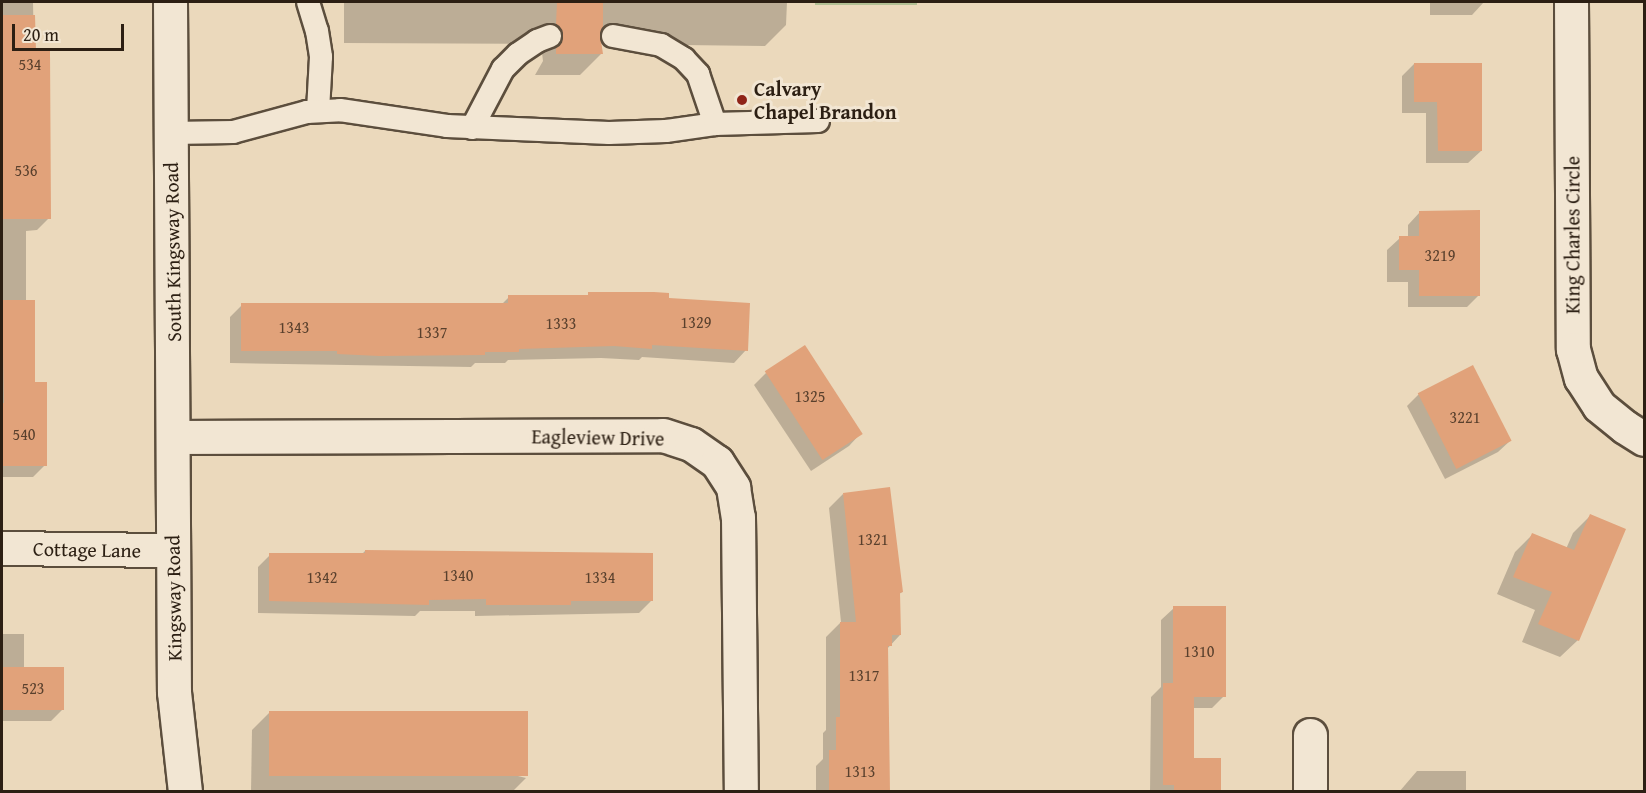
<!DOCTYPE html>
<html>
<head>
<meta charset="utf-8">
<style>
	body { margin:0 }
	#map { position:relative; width:1646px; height:793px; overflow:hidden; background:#ebd9bc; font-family:"Gentium Book Plus",serif }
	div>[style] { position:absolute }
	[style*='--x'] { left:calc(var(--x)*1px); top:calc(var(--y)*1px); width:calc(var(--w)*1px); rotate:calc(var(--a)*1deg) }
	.green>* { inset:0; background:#b2c094; transform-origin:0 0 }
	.shadow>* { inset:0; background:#0003 }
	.building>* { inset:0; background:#e1a27a; transform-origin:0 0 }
	.roads { filter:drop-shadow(2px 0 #5c4e3d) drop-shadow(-2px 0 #5c4e3d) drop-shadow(0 2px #5c4e3d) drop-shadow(0 -2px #5c4e3d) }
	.service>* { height:22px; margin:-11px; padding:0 11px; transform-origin:11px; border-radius:11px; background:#f2e6d3 }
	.minor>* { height:33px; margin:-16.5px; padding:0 16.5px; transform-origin:16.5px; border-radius:16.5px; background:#f2e6d3 }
	.tertiary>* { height:33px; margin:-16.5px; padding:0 16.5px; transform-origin:16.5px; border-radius:16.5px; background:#f2e6d3 }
	.dots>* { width:16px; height:16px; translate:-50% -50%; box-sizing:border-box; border:3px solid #f2e6d3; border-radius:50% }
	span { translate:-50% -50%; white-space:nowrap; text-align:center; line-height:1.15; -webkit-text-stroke:6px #f2e6d3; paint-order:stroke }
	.number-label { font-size:16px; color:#59402d }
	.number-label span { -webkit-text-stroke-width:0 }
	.poi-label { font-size:20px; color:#2c1f13; font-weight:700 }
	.left { translate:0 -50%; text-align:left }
	.street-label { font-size:20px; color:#2c1f13 }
	.frame { position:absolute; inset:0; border:3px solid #2c1f13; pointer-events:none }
	.scale { position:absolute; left:12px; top:24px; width:112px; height:27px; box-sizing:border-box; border:3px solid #2c1f13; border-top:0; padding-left:8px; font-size:18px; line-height:21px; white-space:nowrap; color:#2c1f13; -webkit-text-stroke:4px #f2e6d3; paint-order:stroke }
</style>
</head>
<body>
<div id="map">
	<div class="green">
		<i style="left:815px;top:2px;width:102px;height:3px"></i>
	</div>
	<div class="shadow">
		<i style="clip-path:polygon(2px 2px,33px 2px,34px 52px,49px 218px,37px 230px,26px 231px,26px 301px,34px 384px,45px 465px,33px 477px,2px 477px)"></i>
		<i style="clip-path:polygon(344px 2px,787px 2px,786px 25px,765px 46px,600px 44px,601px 54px,580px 75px,535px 75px,543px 61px,542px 53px,535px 44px,344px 43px)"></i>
		<i style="clip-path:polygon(1430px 2px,1484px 2px,1472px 15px,1430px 15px)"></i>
		<i style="clip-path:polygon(1414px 64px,1481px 151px,1468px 163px,1426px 163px,1426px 113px,1402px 113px,1402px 76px)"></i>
		<i style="clip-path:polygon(1420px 212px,1479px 295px,1467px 307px,1408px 307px,1408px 282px,1387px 282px,1387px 250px,1400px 238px,1408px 238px,1408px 225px)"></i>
		<i style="clip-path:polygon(589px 294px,667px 300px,746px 350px,734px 363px,642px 357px,639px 360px,601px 358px,508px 360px,505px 363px,475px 363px,471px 367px,230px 363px,230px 317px,242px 305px,502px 304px,509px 297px,586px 297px)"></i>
		<i style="clip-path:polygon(766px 373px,861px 433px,849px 446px,811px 471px,754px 385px)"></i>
		<i style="clip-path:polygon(1419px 394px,1511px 440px,1498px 452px,1445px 479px,1407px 406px)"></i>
		<i style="clip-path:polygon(843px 494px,902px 592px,898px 595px,900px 635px,886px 650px,888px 792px,816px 792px,816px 766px,823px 759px,823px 733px,826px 730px,826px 637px,841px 622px,829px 508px)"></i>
		<i style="clip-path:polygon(1590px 516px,1578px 640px,1560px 657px,1522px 642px,1535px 610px,1497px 594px,1515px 552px,1532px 535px,1566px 549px,1573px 533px)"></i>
		<i style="clip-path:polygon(365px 551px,651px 601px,639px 613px,475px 616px,475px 611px,420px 611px,415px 616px,258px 613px,258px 567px,270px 555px,362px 554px)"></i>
		<i style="clip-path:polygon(1174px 608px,1224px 696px,1212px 708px,1192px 708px,1192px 759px,1220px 792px,1150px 792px,1151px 697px,1161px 687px,1161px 620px)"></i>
		<i style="clip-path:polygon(2px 634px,24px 634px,24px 668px,63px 709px,51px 721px,2px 721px)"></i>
		<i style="clip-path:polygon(269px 713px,526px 778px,512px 792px,251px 792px,252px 730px)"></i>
		<i style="clip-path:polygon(1417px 771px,1466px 771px,1466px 792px,1399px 792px)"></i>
	</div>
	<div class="building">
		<i style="clip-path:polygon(557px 2px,603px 2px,603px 27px,600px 34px,603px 54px,556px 54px,556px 48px,563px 38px,562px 31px,556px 24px)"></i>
		<i style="clip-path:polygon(2px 15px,35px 15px,36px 51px,50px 51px,51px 219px,2px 219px)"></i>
		<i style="clip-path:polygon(1414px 63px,1482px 63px,1482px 151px,1438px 151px,1437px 102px,1414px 102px)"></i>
		<i style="clip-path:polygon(1480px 210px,1480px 296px,1419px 296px,1419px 270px,1399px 270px,1399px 236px,1419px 236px,1419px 211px)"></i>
		<i style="clip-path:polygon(588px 292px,654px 292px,669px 293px,669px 298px,750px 303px,748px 351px,652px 345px,652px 349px,614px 346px,519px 349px,519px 352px,485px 352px,485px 355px,379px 356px,337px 354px,337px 351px,241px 351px,241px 303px,508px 303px,508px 295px,588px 295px)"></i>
		<i style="clip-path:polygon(2px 300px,35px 300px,35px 382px,47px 382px,47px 466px,2px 466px,2px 403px,4px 403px)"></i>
		<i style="left:805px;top:345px;width:106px;height:48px;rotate:57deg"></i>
		<i style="left:1473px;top:365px;width:85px;height:62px;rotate:63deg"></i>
		<i style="clip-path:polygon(890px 487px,903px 592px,900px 593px,901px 635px,892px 635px,892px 646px,888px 646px,890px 792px,829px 792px,829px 750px,836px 750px,836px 717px,840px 717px,840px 622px,856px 622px,843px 493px)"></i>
		<i style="clip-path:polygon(1590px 514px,1626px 529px,1579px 641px,1538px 624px,1552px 592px,1513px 577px,1532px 533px,1574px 550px)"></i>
		<i style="clip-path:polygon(365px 550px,653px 553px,653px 601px,571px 601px,571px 605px,486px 605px,486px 599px,429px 600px,429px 605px,269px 601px,269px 553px,365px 553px)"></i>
		<i style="clip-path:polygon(1173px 606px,1226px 606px,1226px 697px,1194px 697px,1194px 758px,1221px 758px,1221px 792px,1174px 792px,1174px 785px,1163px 785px,1163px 683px,1173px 683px)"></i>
		<i style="left:2px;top:667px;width:62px;height:43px"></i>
		<i style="left:269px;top:711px;width:259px;height:65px"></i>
	</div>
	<div class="roads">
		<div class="service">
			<i style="--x:308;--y:2;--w:30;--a:73"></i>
			<i style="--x:317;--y:31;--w:26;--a:81"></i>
			<i style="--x:321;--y:57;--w:53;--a:93.2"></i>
			<i style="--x:613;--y:36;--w:49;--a:10.6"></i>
			<i style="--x:661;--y:45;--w:27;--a:31"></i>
			<i style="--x:684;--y:59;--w:21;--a:47"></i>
			<i style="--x:698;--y:74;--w:53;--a:71.2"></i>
			<i style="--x:472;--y:128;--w:67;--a:-62.3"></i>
			<i style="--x:503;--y:69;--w:21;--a:-45"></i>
			<i style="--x:518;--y:54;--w:23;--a:-34"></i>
			<i style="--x:537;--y:41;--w:14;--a:-21"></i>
			<i style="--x:171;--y:133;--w:62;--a:-0.9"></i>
			<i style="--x:233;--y:132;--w:77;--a:-15.1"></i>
			<i style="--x:307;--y:112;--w:33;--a:-3"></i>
			<i style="--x:340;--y:110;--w:108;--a:8.5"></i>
			<i style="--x:447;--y:126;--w:162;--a:2.5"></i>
			<i style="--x:609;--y:133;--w:57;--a:-2"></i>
			<i style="--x:666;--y:131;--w:49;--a:-8.1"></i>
			<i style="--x:715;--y:124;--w:103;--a:-1.7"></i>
		</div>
		<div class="minor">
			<i style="--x:1571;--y:2;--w:347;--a:89.7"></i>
			<i style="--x:1573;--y:349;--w:30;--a:75"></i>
			<i style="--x:1581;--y:378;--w:33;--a:57"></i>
			<i style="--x:1599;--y:406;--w:33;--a:39"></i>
			<i style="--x:1625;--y:427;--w:22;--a:32"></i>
			<i style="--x:173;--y:437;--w:490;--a:-0.2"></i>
			<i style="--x:663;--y:435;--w:29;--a:18"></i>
			<i style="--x:691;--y:444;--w:32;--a:35"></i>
			<i style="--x:717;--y:462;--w:30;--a:57"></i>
			<i style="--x:733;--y:487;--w:30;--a:81"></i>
			<i style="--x:738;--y:517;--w:275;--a:89.4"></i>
			<i style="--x:2;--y:548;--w:170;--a:0.7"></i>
			<i style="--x:1310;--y:735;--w:57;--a:90"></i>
		</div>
		<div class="tertiary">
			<i style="--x:170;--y:2;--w:690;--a:89.67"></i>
			<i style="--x:174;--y:692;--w:101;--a:83.7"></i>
		</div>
	</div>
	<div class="dots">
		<i style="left:742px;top:100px;background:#8f2418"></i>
	</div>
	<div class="number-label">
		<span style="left:30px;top:64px">534</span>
		<span style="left:26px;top:170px">536</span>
		<span style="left:1440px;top:255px">3219</span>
		<span style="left:696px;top:322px">1329</span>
		<span style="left:561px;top:323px">1333</span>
		<span style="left:294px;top:327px">1343</span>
		<span style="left:432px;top:332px">1337</span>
		<span style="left:810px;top:396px">1325</span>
		<span style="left:1465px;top:417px">3221</span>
		<span style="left:24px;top:434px">540</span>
		<span style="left:873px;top:539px">1321</span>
		<span style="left:458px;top:575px">1340</span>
		<span style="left:322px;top:577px">1342</span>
		<span style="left:600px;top:577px">1334</span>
		<span style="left:1199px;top:651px">1310</span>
		<span style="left:864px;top:675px">1317</span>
		<span style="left:33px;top:688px">523</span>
		<span style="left:860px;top:771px">1313</span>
	</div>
	<div class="poi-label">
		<span class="left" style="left:754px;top:100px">Calvary<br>Chapel Brandon</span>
	</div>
	<div class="street-label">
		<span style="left:1572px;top:235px;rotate:-90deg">King Charles Circle</span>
		<span style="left:172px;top:252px;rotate:-91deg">South Kingsway Road</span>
		<span style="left:598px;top:437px;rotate:1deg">Eagleview Drive</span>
		<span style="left:87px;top:549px;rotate:1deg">Cottage Lane</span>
		<span style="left:173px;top:598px;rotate:-91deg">Kingsway Road</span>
	</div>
	<div class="frame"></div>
	<div class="scale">20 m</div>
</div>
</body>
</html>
